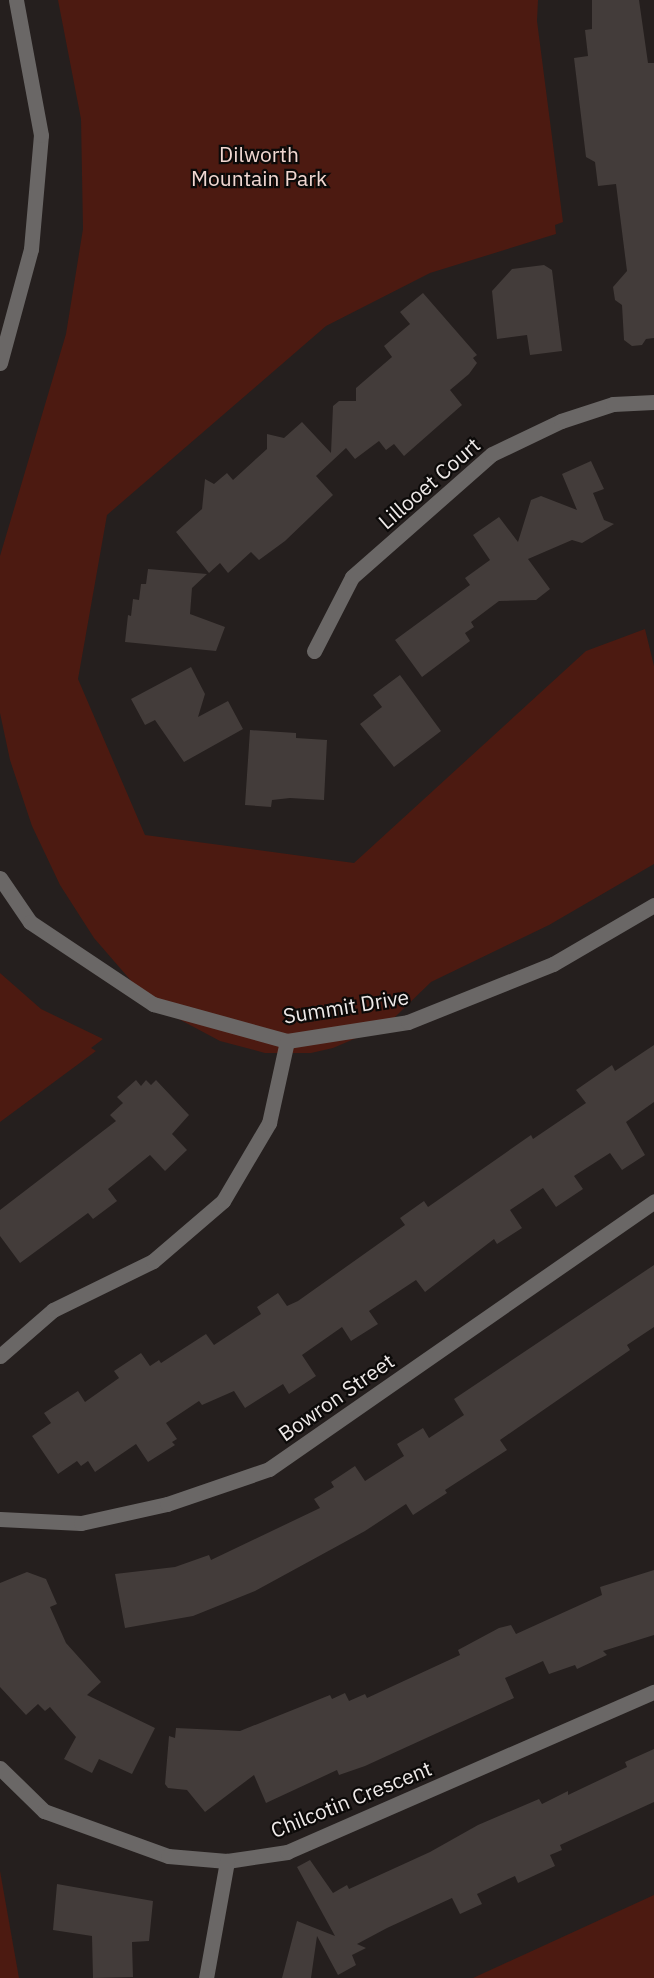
<!DOCTYPE html>
<html>
<head>
<meta charset="utf-8">
<style>
	body { margin:0 }
	#map { position:relative; width:654px; height:1978px; overflow:hidden; background:#251f1e; font-family:"IBM Plex Sans",sans-serif }
	div>[style] { position:absolute }
	[style*='--x'] { left:calc(var(--x)*1px); top:calc(var(--y)*1px); width:calc(var(--w)*1px); rotate:calc(var(--a)*1deg) }
	.green>* { inset:0; background:#4c1a11 }
	.building>* { inset:0; background:#433c3a }
	.minor>* { height:15px; margin:-7.5px; padding:0 7.5px; transform-origin:7.5px; border-radius:7.5px; background:#6a6766 }
	span { translate:-50% -50%; white-space:nowrap; text-align:center; line-height:1.15; -webkit-text-stroke:4.5px #0c0a09; paint-order:stroke }
	.park-label { font-size:21px; color:#f1d7d1 }
	.street-label { font-size:21px; color:#efeae9 }
</style>
</head>
<body>
<div id="map">
	<div class="green">
		<i style="clip-path:polygon(58px 0,538px 0,537px 21px,563px 222px,555px 225px,556px 234px,430px 273px,326px 326px,107px 515px,78px 679px,145px 835px,354px 863px,586px 651px,645px 629px,654px 666px,654px 864px,549px 925px,431px 982px,395px 1017px,375px 1030px,333px 1048px,311px 1053px,265px 1053px,220px 1041px,175px 1017px,133px 983px,94px 938px,60px 885px,32px 826px,10px 760px,0 713px,0 556px,66px 334px,83px 229px,81px 119px)"></i>
		<i style="clip-path:polygon(0 973px,41px 1009px,103px 1039px,91px 1048px,96px 1051px,0 1122px)"></i>
		<i style="clip-path:polygon(0 1871px,19px 1978px,0 1978px)"></i>
		<i style="clip-path:polygon(654px 1895px,654px 1978px,473px 1978px)"></i>
	</div>
	<div class="building">
		<i style="clip-path:polygon(592px 0,639px 0,648px 63px,654px 63px,654px 338px,646px 339px,642px 345px,632px 346px,624px 340px,622px 305px,615px 300px,613px 287px,627px 271px,616px 184px,598px 186px,595px 162px,586px 157px,574px 58px,588px 56px,585px 30px,592px 29px)"></i>
		<i style="clip-path:polygon(544px 265px,552px 270px,562px 351px,530px 355px,527px 335px,497px 339px,492px 291px,512px 269px)"></i>
		<i style="clip-path:polygon(423px 293px,477px 355px,473px 358px,477px 363px,469px 374px,450px 390px,462px 405px,404px 456px,394px 444px,386px 450px,379px 441px,355px 459px,346px 448px,316px 476px,333px 495px,285px 541px,259px 560px,251px 552px,228px 573px,220px 563px,209px 573px,176px 532px,202px 509px,205px 479px,214px 484px,227px 473px,233px 480px,267px 449px,267px 434px,284px 438px,302px 422px,331px 453px,333px 406px,339px 401px,356px 401px,356px 388px,392px 357px,384px 346px,410px 324px,400px 312px)"></i>
		<i style="clip-path:polygon(591px 461px,604px 489px,593px 493px,604px 520px,614px 524px,582px 543px,572px 540px,528px 559px,550px 589px,536px 600px,499px 601px,471px 622px,474px 627px,465px 633px,470px 641px,422px 677px,395px 640px,470px 585px,465px 578px,490px 560px,473px 535px,499px 517px,518px 542px,531px 500px,541px 496px,577px 510px,562px 474px)"></i>
		<i style="clip-path:polygon(148px 569px,207px 574px,192px 588px,190px 614px,225px 627px,216px 651px,125px 642px,128px 615px,131px 616px,133px 599px,139px 600px,141px 584px,146px 584px)"></i>
		<i style="clip-path:polygon(191px 667px,205px 694px,198px 717px,228px 701px,243px 729px,184px 762px,155px 720px,145px 725px,131px 699px)"></i>
		<i style="clip-path:polygon(400px 675px,441px 731px,394px 767px,360px 724px,382px 707px,373px 695px)"></i>
		<i style="clip-path:polygon(250px 730px,296px 733px,296px 738px,327px 740px,324px 800px,290px 798px,272px 800px,271px 807px,245px 805px)"></i>
		<i style="clip-path:polygon(654px 1045px,654px 1102px,626px 1122px,645px 1155px,622px 1170px,610px 1153px,574px 1176px,583px 1189px,556px 1207px,543px 1188px,510px 1210px,522px 1228px,497px 1244px,494px 1239px,425px 1292px,416px 1280px,369px 1311px,378px 1324px,351px 1341px,342px 1327px,302px 1355px,316px 1376px,289px 1394px,283px 1384px,245px 1408px,234px 1391px,202px 1405px,199px 1401px,166px 1423px,177px 1439px,172px 1442px,175px 1445px,148px 1462px,136px 1444px,95px 1472px,88px 1461px,81px 1466px,77px 1461px,58px 1474px,32px 1436px,51px 1423px,44px 1413px,78px 1391px,85px 1402px,119px 1378px,114px 1371px,141px 1353px,150px 1366px,159px 1360px,161px 1363px,206px 1334px,214px 1345px,261px 1314px,257px 1307px,278px 1293px,287px 1306px,298px 1301px,405px 1225px,400px 1218px,424px 1201px,428px 1207px,531px 1135px,533px 1139px,586px 1103px,576px 1090px,612px 1065px,615px 1071px)"></i>
		<i style="clip-path:polygon(136px 1080px,141px 1086px,146px 1080px,151px 1085px,156px 1080px,189px 1115px,172px 1134px,187px 1150px,165px 1171px,150px 1155px,108px 1189px,117px 1201px,93px 1219px,88px 1213px,20px 1263px,0 1236px,0 1210px,116px 1121px,110px 1115px,123px 1103px,117px 1097px)"></i>
		<i style="clip-path:polygon(654px 1265px,654px 1327px,627px 1345px,630px 1350px,500px 1440px,507px 1450px,445px 1490px,447px 1493px,413px 1515px,406px 1504px,365px 1531px,255px 1591px,193px 1616px,125px 1628px,115px 1574px,175px 1567px,209px 1555px,211px 1560px,320px 1508px,314px 1499px,334px 1487px,331px 1482px,355px 1466px,365px 1481px,404px 1456px,397px 1444px,423px 1428px,429px 1438px,464px 1415px,454px 1399px)"></i>
		<i style="clip-path:polygon(654px 1570px,654px 1635px,603px 1651px,607px 1655px,577px 1669px,575px 1665px,549px 1674px,543px 1661px,505px 1678px,514px 1698px,365px 1766px,339px 1775px,337px 1770px,266px 1803px,254px 1775px,205px 1812px,187px 1790px,168px 1788px,165px 1784px,169px 1736px,175px 1738px,176px 1728px,240px 1731px,330px 1695px,332px 1699px,345px 1693px,349px 1701px,365px 1694px,367px 1698px,460px 1655px,458px 1650px,499px 1628px,511px 1625px,516px 1634px,602px 1595px,600px 1587px)"></i>
		<i style="clip-path:polygon(27px 1572px,46px 1579px,57px 1604px,50px 1607px,66px 1643px,101px 1682px,87px 1695px,155px 1728px,132px 1774px,99px 1759px,92px 1773px,64px 1759px,76px 1737px,50px 1707px,45px 1711px,38px 1704px,26px 1715px,0 1687px,0 1583px)"></i>
		<i style="clip-path:polygon(654px 1749px,654px 1802px,560px 1845px,562px 1850px,550px 1855px,555px 1866px,518px 1883px,515px 1876px,477px 1894px,482px 1904px,460px 1914px,452px 1898px,387px 1928px,357px 1944px,366px 1948px,352px 1955px,356px 1965px,338px 1975px,317px 1936px,311px 1978px,282px 1978px,297px 1921px,335px 1936px,297px 1867px,310px 1860px,333px 1893px,347px 1885px,349px 1889px,430px 1852px,478px 1825px,539px 1799px,542px 1804px,568px 1791px,568px 1795px,627px 1767px,625px 1762px)"></i>
		<i style="clip-path:polygon(57px 1884px,153px 1901px,149px 1941px,132px 1942px,133px 1977px,93px 1978px,92px 1936px,53px 1930px)"></i>
	</div>
	<div class="minor">
		<i style="--x:0;--y:363;--w:118;--a:-74.8"></i>
		<i style="--x:31;--y:249;--w:114;--a:-85"></i>
		<i style="--x:41;--y:135;--w:137;--a:-100.5"></i>
		<i style="--x:314;--y:651;--w:83;--a:-62.8"></i>
		<i style="--x:352;--y:577;--w:186;--a:-41.3"></i>
		<i style="--x:492;--y:454;--w:76;--a:-25.6"></i>
		<i style="--x:561;--y:421;--w:55;--a:-18.1"></i>
		<i style="--x:613;--y:404;--w:41;--a:-2.8"></i>
		<i style="--x:0;--y:878;--w:53;--a:55.7"></i>
		<i style="--x:30;--y:922;--w:148;--a:33.7"></i>
		<i style="--x:153;--y:1004;--w:139;--a:15.4"></i>
		<i style="--x:287;--y:1041;--w:122;--a:-8.9"></i>
		<i style="--x:408;--y:1022;--w:156;--a:-21.8"></i>
		<i style="--x:553;--y:964;--w:117;--a:-30.3"></i>
		<i style="--x:0;--y:1356;--w:70;--a:-41"></i>
		<i style="--x:53;--y:1310;--w:111;--a:-26.1"></i>
		<i style="--x:153;--y:1261;--w:92;--a:-40.6"></i>
		<i style="--x:223;--y:1201;--w:91;--a:-59.5"></i>
		<i style="--x:269;--y:1123;--w:84;--a:-77.6"></i>
		<i style="--x:0;--y:1519;--w:81;--a:2.8"></i>
		<i style="--x:81;--y:1523;--w:88;--a:-12.5"></i>
		<i style="--x:167;--y:1504;--w:108;--a:-18.9"></i>
		<i style="--x:269;--y:1469;--w:469;--a:-34.8"></i>
		<i style="--x:0;--y:1768;--w:62;--a:44.3"></i>
		<i style="--x:44;--y:1811;--w:132;--a:19.9"></i>
		<i style="--x:168;--y:1856;--w:59;--a:4.8"></i>
		<i style="--x:227;--y:1861;--w:61;--a:-8.5"></i>
		<i style="--x:287;--y:1852;--w:400;--a:-23.6"></i>
		<i style="--x:206;--y:1978;--w:119;--a:-79.8"></i>
	</div>
	<div class="park-label">
		<span style="left:259px;top:166px">Dilworth<br>Mountain Park</span>
	</div>
	<div class="street-label">
		<span style="left:429px;top:483px;rotate:-41deg">Lillooet Court</span>
		<span style="left:346px;top:1006px;rotate:-9deg">Summit Drive</span>
		<span style="left:336px;top:1397px;rotate:-35deg">Bowron Street</span>
		<span style="left:351px;top:1799px;rotate:-22deg">Chilcotin Crescent</span>
	</div>
</div>
</body>
</html>
